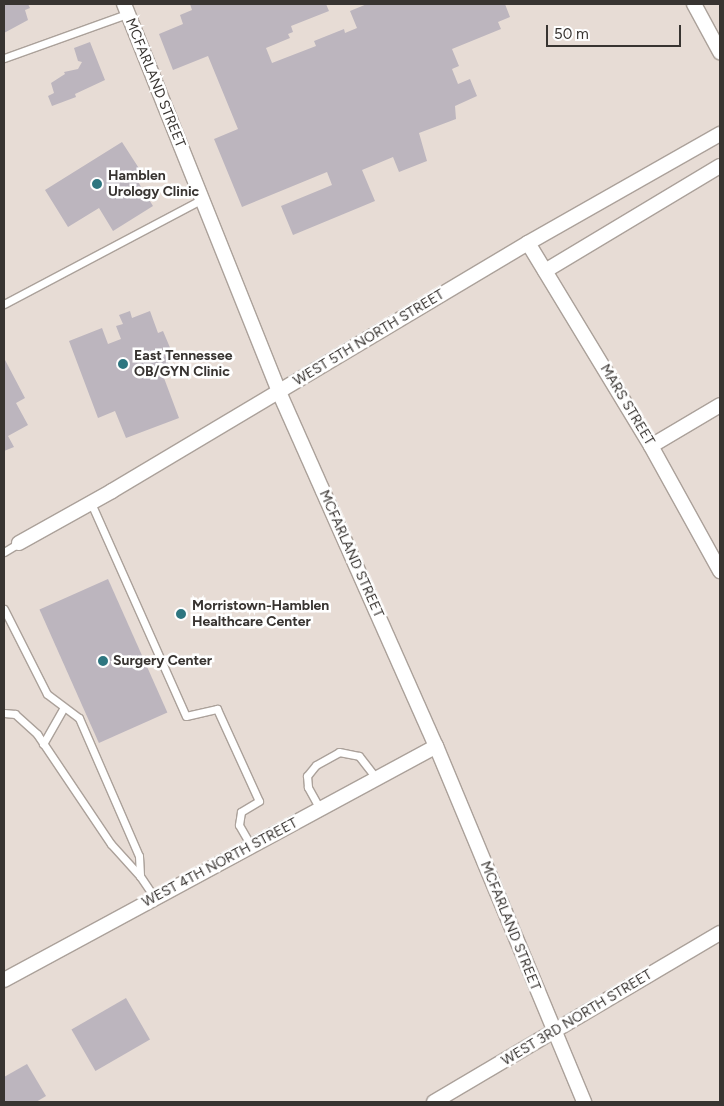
<!DOCTYPE html>
<html>
<head>
<meta charset="utf-8">
<style>
	body { margin:0 }
	#map { position:relative; width:724px; height:1106px; overflow:hidden; background:#e7dcd5; font-family:Figtree,sans-serif }
	div>[style] { position:absolute }
	[style*='--x'] { left:calc(var(--x)*1px); top:calc(var(--y)*1px); width:calc(var(--w)*1px); rotate:calc(var(--a)*1deg) }
	.building>* { inset:0; background:#bcb5be; transform-origin:0 0 }
	.roads { filter:drop-shadow(1px 0 #aba19a) drop-shadow(-1px 0 #aba19a) drop-shadow(0 1px #aba19a) drop-shadow(0 -1px #aba19a) }
	.lane>* { height:7px; margin:-3.5px; padding:0 3.5px; transform-origin:3.5px; border-radius:3.5px; background:#fff }
	.street>* { height:14px; margin:-7px; padding:0 7px; transform-origin:7px; border-radius:7px; background:#fff }
	.dots>* { width:14px; height:14px; translate:-50% -50%; box-sizing:border-box; border:2px solid #fff; border-radius:50% }
	span { translate:-50% -50%; white-space:nowrap; text-align:center; line-height:1.15; -webkit-text-stroke:5px #fff; paint-order:stroke }
	.street-label { font-size:14px; color:#383431 }
	.poi-label { font-size:14px; color:#383431; font-weight:700 }
	.left { translate:0 -50%; text-align:left }
	.frame { position:absolute; inset:0; border:5px solid #383431; pointer-events:none }
	.scale { position:absolute; left:546px; top:25px; width:135px; height:22px; box-sizing:border-box; border:2px solid #383431; border-top:0; padding-left:6px; font-size:15px; line-height:18px; white-space:nowrap; color:#383431; -webkit-text-stroke:4px #fff; paint-order:stroke }
</style>
</head>
<body>
<div id="map">
	<div class="building">
		<i style="clip-path:polygon(4px 4px,28px 4px,30px 8px,25px 10px,28px 20px,4px 33px)"></i>
		<i style="clip-path:polygon(190px 4px,326px 4px,329px 11px,291px 26px,293px 32px,288px 34px,290px 38px,266px 48px,272px 63px,316px 46px,314px 41px,344px 29px,345px 33px,357px 28px,350px 11px,367px 4px,505px 4px,510px 17px,498px 22px,501px 29px,452px 49px,459px 66px,452px 69px,458px 84px,470px 79px,477px 96px,455px 106px,456px 119px,419px 133px,427px 161px,399px 172px,393px 157px,362px 170px,375px 201px,293px 235px,281px 206px,332px 185px,327px 172px,242px 207px,214px 139px,238px 129px,208px 56px,173px 70px,159px 34px,183px 24px,180px 15px,192px 10px)"></i>
		<i style="clip-path:polygon(90px 42px,105px 80px,75px 94px,76px 97px,52px 106px,48px 96px,54px 93px,51px 83px,65px 74px,64px 72px,78px 69px,82px 62px,78px 61px,74px 48px)"></i>
		<i style="clip-path:polygon(122px 142px,142px 173px,135px 177px,153px 206px,113px 231px,99px 208px,68px 227px,45px 190px)"></i>
		<i style="clip-path:polygon(130px 311px,132px 318px,150px 311px,158px 333px,163px 331px,171px 350px,164px 352px,173px 375px,164px 378px,179px 418px,126px 438px,115px 411px,98px 418px,69px 341px,102px 328px,108px 344px,121px 339px,116px 326px,123px 324px,119px 315px)"></i>
		<i style="clip-path:polygon(4px 358px,25px 398px,16px 403px,28px 425px,8px 436px,14px 447px,4px 451px)"></i>
		<i style="left:108px;top:579px;width:146px;height:75px;rotate:66deg"></i>
		<i style="left:126px;top:998px;width:48px;height:63px;rotate:60deg"></i>
		<i style="clip-path:polygon(27px 1064px,46px 1096px,36px 1102px,4px 1102px,4px 1077px)"></i>
	</div>
	<div class="roads">
		<div class="lane">
			<i style="--x:4;--y:58;--w:131;--a:-19.7"></i>
			<i style="--x:4;--y:304;--w:224;--a:-27.9"></i>
			<i style="--x:91;--y:503;--w:233;--a:66"></i>
			<i style="--x:186;--y:716;--w:32;--a:-13"></i>
			<i style="--x:217;--y:709;--w:101;--a:65.5"></i>
			<i style="--x:259;--y:801;--w:21;--a:149"></i>
			<i style="--x:241;--y:812;--w:13;--a:99"></i>
			<i style="--x:239;--y:825;--w:24;--a:60"></i>
			<i style="--x:4;--y:552;--w:17;--a:-31"></i>
			<i style="--x:4;--y:609;--w:95;--a:63.2"></i>
			<i style="--x:47;--y:694;--w:40;--a:37"></i>
			<i style="--x:79;--y:718;--w:150;--a:66.5"></i>
			<i style="--x:139;--y:856;--w:20;--a:87"></i>
			<i style="--x:140;--y:876;--w:27;--a:56"></i>
			<i style="--x:4;--y:713;--w:11;--a:5"></i>
			<i style="--x:15;--y:714;--w:30;--a:42"></i>
			<i style="--x:37;--y:734;--w:133;--a:56.1"></i>
			<i style="--x:111;--y:844;--w:43;--a:47.8"></i>
			<i style="--x:43;--y:744;--w:40;--a:-60.3"></i>
			<i style="--x:320;--y:809;--w:25;--a:-119"></i>
			<i style="--x:308;--y:787;--w:11;--a:-95"></i>
			<i style="--x:307;--y:776;--w:14;--a:-51"></i>
			<i style="--x:316;--y:765;--w:26;--a:-29"></i>
			<i style="--x:339;--y:752;--w:20;--a:11"></i>
			<i style="--x:359;--y:756;--w:28;--a:52"></i>
		</div>
		<div class="street">
			<i style="--x:124;--y:4;--w:418;--a:68.2"></i>
			<i style="--x:279;--y:392;--w:387;--a:66.1"></i>
			<i style="--x:436;--y:746;--w:386;--a:67.4"></i>
			<i style="--x:694;--y:4;--w:55;--a:61.6"></i>
			<i style="--x:528;--y:243;--w:237;--a:58.8"></i>
			<i style="--x:651;--y:446;--w:143;--a:61.1"></i>
			<i style="--x:545;--y:271;--w:204;--a:-31"></i>
			<i style="--x:651;--y:446;--w:80;--a:-30.7"></i>
			<i style="--x:19;--y:543;--w:107;--a:-29.2"></i>
			<i style="--x:112;--y:491;--w:484;--a:-30.8"></i>
			<i style="--x:528;--y:243;--w:221;--a:-29.6"></i>
			<i style="--x:4;--y:980;--w:491;--a:-28.4"></i>
			<i style="--x:434;--y:1102;--w:332;--a:-30.6"></i>
		</div>
	</div>
	<div class="dots">
		<i style="left:97px;top:184px;background:#2e7680"></i>
		<i style="left:123px;top:364px;background:#2e7680"></i>
		<i style="left:181px;top:614px;background:#2e7680"></i>
		<i style="left:103px;top:661px;background:#2e7680"></i>
	</div>
	<div class="street-label">
		<span style="left:155px;top:83px;rotate:68deg">MCFARLAND STREET</span>
		<span style="left:369px;top:338px;rotate:-31deg">WEST 5TH NORTH STREET</span>
		<span style="left:627px;top:405px;rotate:59deg">MARS STREET</span>
		<span style="left:351px;top:554px;rotate:66deg">MCFARLAND STREET</span>
		<span style="left:220px;top:863px;rotate:-28deg">WEST 4TH NORTH STREET</span>
		<span style="left:510px;top:926px;rotate:68deg">MCFARLAND STREET</span>
		<span style="left:577px;top:1018px;rotate:-31deg">WEST 3RD NORTH STREET</span>
	</div>
	<div class="poi-label">
		<span class="left" style="left:108px;top:184px">Hamblen<br>Urology Clinic</span>
		<span class="left" style="left:134px;top:364px">East Tennessee<br>OB/GYN Clinic</span>
		<span class="left" style="left:192px;top:614px">Morristown-Hamblen<br>Healthcare Center</span>
		<span class="left" style="left:113px;top:661px">Surgery Center</span>
	</div>
	<div class="frame"></div>
	<div class="scale">50 m</div>
</div>
</body>
</html>
